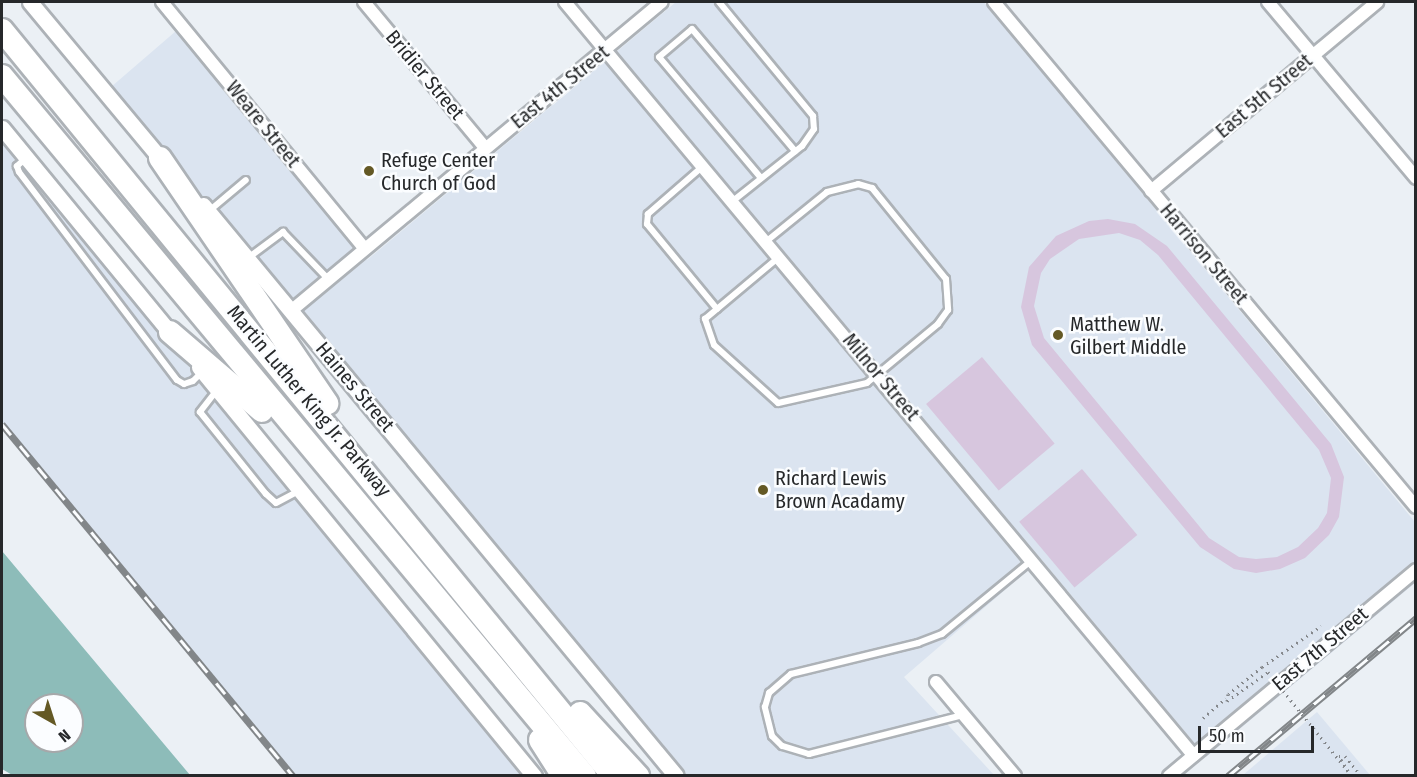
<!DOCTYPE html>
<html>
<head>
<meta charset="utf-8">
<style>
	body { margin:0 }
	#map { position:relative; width:1417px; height:777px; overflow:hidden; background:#ebf0f5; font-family:"Fira Sans Condensed",sans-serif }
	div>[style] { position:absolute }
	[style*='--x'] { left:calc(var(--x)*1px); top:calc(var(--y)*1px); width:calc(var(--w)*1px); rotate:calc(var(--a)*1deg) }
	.built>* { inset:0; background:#dbe4f0 }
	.green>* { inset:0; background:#d7c6de; transform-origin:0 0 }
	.water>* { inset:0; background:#8dbcb9 }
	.path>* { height:3px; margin-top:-1.5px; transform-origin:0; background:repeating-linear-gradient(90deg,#85888c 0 1.5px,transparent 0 6px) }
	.roads { filter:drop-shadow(2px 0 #adb2b7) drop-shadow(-2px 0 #adb2b7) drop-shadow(0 2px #adb2b7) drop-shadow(0 -2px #adb2b7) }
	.service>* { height:6px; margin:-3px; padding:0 3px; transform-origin:3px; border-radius:3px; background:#fff }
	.minor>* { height:12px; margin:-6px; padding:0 6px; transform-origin:6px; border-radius:6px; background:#fff }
	.tertiary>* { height:15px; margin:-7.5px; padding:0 7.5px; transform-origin:7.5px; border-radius:7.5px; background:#fff }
	.motorway>* { height:22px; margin:-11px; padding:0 11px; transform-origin:11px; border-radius:11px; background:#fff }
	.rail>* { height:7px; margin-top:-3.5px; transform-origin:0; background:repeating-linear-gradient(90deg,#fbfdff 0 14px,#828689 0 28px); box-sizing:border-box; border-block:2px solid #828689 }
	.path-bridge>* { height:3px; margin-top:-1.5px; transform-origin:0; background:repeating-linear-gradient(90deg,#85888c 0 1.5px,transparent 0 6px) }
	.dots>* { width:16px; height:16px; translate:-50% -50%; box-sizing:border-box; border:3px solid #fbfdff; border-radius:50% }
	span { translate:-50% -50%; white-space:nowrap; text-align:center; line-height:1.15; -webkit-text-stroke:5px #fbfdff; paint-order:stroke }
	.street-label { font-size:20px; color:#26282a }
	.poi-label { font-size:20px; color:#26282a }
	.left { translate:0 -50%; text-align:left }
	.frame { position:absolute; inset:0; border:3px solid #26282a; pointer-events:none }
	.north { position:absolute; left:24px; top:693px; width:60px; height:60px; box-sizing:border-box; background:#fbfdff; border:2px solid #a6a8aa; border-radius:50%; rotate:141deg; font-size:16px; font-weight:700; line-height:24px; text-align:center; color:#26282a }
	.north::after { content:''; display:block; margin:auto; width:21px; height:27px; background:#645925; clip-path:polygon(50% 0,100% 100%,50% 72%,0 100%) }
	.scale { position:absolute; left:1198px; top:726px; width:116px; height:27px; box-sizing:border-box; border:3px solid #26282a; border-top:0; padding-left:8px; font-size:18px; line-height:21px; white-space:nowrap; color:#26282a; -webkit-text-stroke:4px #fbfdff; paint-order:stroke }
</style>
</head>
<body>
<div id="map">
	<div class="built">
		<i style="clip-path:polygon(676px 2px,984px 2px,1415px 522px,1415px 583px,1206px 757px,1041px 559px,904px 677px,994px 775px,687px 775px,111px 87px,176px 31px,367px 260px)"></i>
		<i style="clip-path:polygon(2px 140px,501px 744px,525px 775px,294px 775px,2px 422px)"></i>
		<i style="clip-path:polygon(1317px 712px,1370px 775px,1243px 775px)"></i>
	</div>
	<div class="green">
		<i style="clip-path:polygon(evenodd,1108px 219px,1135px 224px,1167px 246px,1331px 444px,1344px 477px,1339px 517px,1329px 535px,1305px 558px,1280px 569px,1256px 573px,1234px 569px,1200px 547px,1032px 345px,1021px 307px,1029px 267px,1056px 236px,1089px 221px,1108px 219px,1119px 233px,1140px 240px,1158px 255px,1319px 450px,1331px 478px,1327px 513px,1318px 528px,1298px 547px,1277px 557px,1256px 559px,1239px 557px,1209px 538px,1044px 338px,1034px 306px,1041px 273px,1050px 259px,1079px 239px,1119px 233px)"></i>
		<i style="left:982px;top:357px;width:113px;height:73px;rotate:50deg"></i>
		<i style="left:1082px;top:469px;width:86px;height:82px;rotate:50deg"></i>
	</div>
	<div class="water">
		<i style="clip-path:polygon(evenodd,2px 551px,190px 775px,14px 776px,2px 769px,2px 551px,36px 705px,72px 705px,72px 741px,36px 741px,36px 705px)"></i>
	</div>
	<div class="path">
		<i style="--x:1262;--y:667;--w:72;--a:-34.8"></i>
		<i style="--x:1203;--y:718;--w:30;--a:-41"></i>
		<i style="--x:1351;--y:776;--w:23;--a:-121"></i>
		<i style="--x:1339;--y:756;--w:6;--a:0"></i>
		<i style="--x:1345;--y:756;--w:26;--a:51"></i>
	</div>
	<div class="roads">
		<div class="service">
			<i style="--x:719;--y:2;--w:148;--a:50.5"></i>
			<i style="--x:813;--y:116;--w:13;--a:86"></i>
			<i style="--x:814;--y:129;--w:21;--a:125"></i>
			<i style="--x:802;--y:146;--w:87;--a:141.5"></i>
			<i style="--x:25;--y:159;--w:11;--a:139"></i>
			<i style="--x:17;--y:166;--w:6;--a:72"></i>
			<i style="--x:19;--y:172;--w:261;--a:52.8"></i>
			<i style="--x:177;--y:380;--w:8;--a:30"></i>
			<i style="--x:184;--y:384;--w:9;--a:-18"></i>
			<i style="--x:193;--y:381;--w:13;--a:-45"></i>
			<i style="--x:702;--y:167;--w:72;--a:139"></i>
			<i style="--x:648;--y:214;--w:10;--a:96"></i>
			<i style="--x:647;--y:224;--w:110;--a:50.5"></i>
			<i style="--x:761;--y:178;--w:158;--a:-130.1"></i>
			<i style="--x:659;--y:57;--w:43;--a:-40.3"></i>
			<i style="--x:692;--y:29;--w:160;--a:49.8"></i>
			<i style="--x:209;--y:211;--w:48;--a:-40"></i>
			<i style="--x:768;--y:240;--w:76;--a:-39.1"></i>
			<i style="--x:827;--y:192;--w:32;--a:-14"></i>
			<i style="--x:858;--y:184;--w:15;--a:16"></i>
			<i style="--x:872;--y:188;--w:117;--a:50.9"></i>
			<i style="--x:946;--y:279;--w:31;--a:86"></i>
			<i style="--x:948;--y:310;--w:17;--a:126"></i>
			<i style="--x:938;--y:324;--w:92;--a:140.3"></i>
			<i style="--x:867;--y:383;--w:91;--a:167.3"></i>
			<i style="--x:778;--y:403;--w:86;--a:-137.8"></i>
			<i style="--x:714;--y:345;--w:28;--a:-109"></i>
			<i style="--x:705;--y:319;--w:95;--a:-39.9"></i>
			<i style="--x:248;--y:258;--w:44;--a:-36.6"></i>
			<i style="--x:283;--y:232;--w:65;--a:46.2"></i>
			<i style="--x:217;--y:390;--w:28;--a:128"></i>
			<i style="--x:200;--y:412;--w:105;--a:51.2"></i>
			<i style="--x:266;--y:494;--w:13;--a:42"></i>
			<i style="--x:276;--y:503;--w:27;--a:-28"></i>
			<i style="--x:963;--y:715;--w:159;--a:165.8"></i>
			<i style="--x:809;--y:754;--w:28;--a:-163"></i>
			<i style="--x:782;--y:746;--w:14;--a:-135"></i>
			<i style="--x:772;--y:736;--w:30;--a:-104"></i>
			<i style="--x:765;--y:707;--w:15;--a:-74"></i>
			<i style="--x:769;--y:693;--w:29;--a:-41"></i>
			<i style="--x:791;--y:674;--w:131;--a:-13.7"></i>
			<i style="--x:918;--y:643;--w:26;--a:-21"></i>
			<i style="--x:942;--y:634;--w:117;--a:-39.4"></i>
		</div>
		<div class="minor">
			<i style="--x:162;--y:2;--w:318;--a:50.6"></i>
			<i style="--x:364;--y:2;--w:190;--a:50.3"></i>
			<i style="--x:565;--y:2;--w:981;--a:50.17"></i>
			<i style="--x:994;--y:2;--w:658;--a:50.12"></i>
			<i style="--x:1268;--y:2;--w:230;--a:49.9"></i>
			<i style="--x:1151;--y:191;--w:295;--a:-39.9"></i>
			<i style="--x:292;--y:310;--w:481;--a:-39.8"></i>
			<i style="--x:936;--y:682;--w:123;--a:50"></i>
			<i style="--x:1169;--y:776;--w:322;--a:-39.8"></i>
		</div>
		<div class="tertiary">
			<i style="--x:30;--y:2;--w:212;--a:50.2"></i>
			<i style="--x:2;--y:128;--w:274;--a:50.6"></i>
			<i style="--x:203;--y:205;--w:741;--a:50.36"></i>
			<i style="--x:199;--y:367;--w:529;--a:50.68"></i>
		</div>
		<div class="motorway">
			<i style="--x:2;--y:30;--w:964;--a:50.68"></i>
			<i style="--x:2;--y:76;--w:911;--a:50.21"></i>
			<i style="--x:160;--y:158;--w:297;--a:55.7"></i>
			<i style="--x:170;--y:332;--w:121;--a:40.7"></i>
			<i style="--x:580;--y:713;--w:86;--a:47.4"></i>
			<i style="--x:540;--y:740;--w:43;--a:57.4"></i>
		</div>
	</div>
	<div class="rail">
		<i style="--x:2;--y:424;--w:457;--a:50.4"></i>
		<i style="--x:1228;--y:776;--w:246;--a:-40"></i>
	</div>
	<div class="path-bridge">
		<i style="--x:1262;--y:667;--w:43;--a:141.5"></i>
		<i style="--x:1228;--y:694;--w:7;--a:98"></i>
		<i style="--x:1227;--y:701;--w:50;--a:-35.3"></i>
		<i style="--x:1268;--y:672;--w:134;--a:51.1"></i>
	</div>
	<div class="dots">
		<i style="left:369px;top:171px;background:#645925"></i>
		<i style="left:1058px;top:335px;background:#645925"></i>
		<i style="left:763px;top:490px;background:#645925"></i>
	</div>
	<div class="street-label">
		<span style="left:425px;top:75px;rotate:50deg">Bridier Street</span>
		<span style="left:560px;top:87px;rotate:-39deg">East 4th Street</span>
		<span style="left:1264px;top:96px;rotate:-40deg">East 5th Street</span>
		<span style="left:263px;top:124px;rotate:51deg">Weare Street</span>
		<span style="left:1204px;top:254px;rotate:50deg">Harrison Street</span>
		<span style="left:881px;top:377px;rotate:50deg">Milnor Street</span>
		<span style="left:355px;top:387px;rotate:50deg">Haines Street</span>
		<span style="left:309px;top:401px;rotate:50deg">Martin Luther King Jr. Parkway</span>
		<span style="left:1320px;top:649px;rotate:-40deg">East 7th Street</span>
	</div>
	<div class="poi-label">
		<span class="left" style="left:381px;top:172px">Refuge Center<br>Church of God</span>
		<span class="left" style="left:1070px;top:336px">Matthew W.<br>Gilbert Middle</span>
		<span class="left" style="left:775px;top:490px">Richard Lewis<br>Brown Acadamy</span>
	</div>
	<div class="frame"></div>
	<div class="north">N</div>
	<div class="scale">50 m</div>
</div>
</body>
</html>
